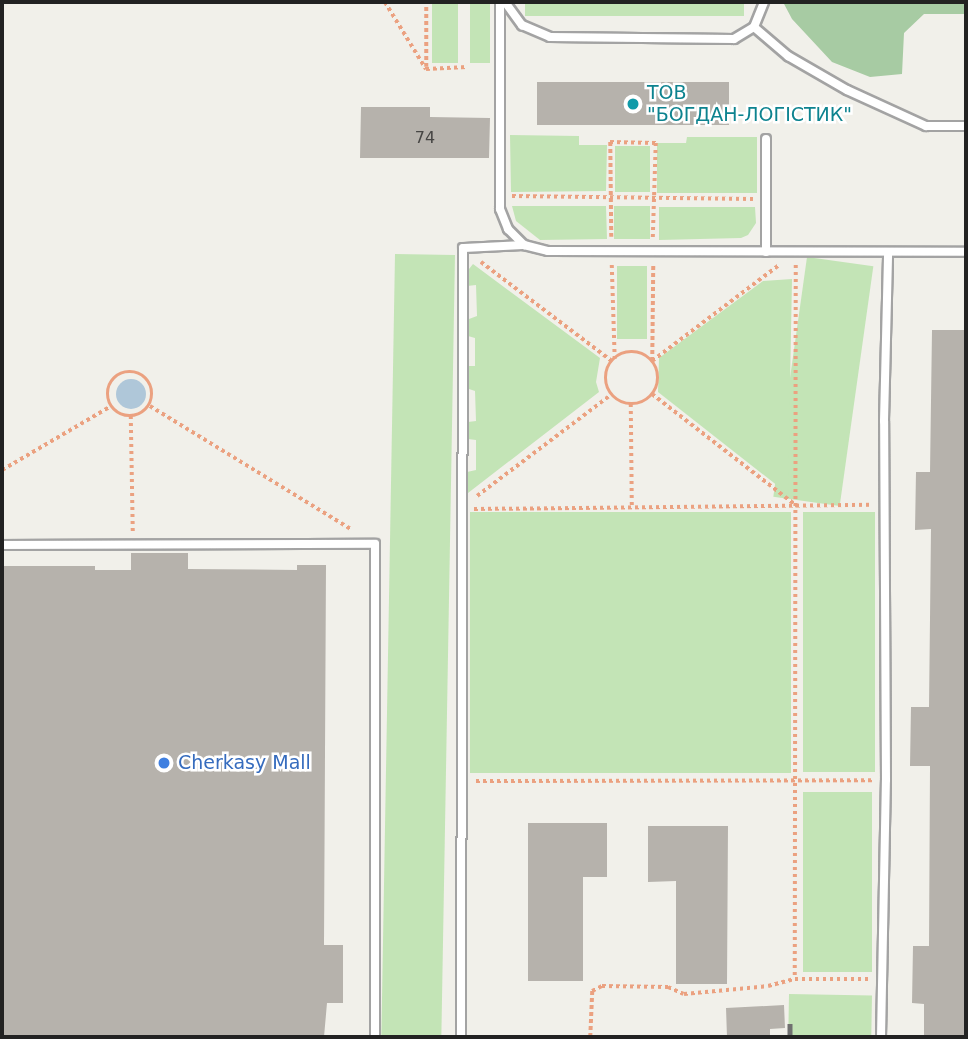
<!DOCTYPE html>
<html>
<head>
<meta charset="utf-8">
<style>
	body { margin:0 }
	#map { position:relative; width:968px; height:1039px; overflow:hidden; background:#f1f0ea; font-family:"DejaVu Sans",sans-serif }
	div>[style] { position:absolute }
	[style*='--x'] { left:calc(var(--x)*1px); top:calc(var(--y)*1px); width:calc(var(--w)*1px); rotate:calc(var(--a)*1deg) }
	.grass>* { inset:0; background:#c3e4b6; transform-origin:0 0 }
	.forest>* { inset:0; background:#a7cba3 }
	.water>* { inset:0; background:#afc7d9 }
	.round { border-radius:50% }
	.building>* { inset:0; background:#b6b2ac; transform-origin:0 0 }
	.path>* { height:3.5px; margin-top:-1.75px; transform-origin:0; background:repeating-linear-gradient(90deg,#eba180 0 3.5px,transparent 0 7px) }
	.path>.ring { margin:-1.75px; padding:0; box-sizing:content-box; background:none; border:3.5px solid #eba180; border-radius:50% }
	.roads { filter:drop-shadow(2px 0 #a3a3a3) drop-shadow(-2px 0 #a3a3a3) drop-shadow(0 2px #a3a3a3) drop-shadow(0 -2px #a3a3a3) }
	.service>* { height:8px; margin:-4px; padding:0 4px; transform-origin:4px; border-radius:4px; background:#fff }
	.rail>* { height:5px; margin-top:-2.5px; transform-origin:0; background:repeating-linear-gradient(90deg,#707070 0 14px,transparent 0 28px) }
	.dots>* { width:19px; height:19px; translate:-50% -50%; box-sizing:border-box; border:4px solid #fff; border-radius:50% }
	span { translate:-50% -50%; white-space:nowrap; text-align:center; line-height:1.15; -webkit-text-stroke:5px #fff; paint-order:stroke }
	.number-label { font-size:16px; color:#474644 }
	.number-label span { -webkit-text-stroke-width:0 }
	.culture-label { font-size:19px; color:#0d838f }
	.left { translate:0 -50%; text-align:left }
	.shop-label { font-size:19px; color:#366cbe }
	.frame { position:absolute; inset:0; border:4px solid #222; pointer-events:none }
</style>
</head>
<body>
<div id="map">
	<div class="grass">
		<i style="left:432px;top:2px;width:26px;height:61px"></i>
		<i style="left:470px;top:2px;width:20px;height:61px"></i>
		<i style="left:525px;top:2px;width:219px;height:14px"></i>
		<i style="clip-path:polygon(510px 135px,579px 136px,579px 145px,607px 145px,606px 191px,511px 192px)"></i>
		<i style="clip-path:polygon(687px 137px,757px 137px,757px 193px,657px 193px,657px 143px,686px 143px)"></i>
		<i style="left:615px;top:146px;width:35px;height:46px"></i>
		<i style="clip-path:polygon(512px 206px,606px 206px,607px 239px,540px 240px,516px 221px)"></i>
		<i style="left:650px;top:206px;width:33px;height:36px;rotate:90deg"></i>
		<i style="clip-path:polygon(659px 207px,755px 207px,756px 223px,748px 235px,741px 238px,659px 240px)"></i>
		<i style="left:395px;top:254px;width:60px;height:783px;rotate:1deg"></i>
		<i style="left:807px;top:257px;width:67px;height:242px;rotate:8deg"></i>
		<i style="clip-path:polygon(473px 264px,600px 358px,596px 382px,599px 392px,468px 493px,467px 472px,476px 470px,476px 440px,468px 439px,468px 422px,476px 421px,475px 391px,469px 389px,468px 366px,475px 366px,475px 338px,468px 336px,469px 319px,477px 316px,476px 285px,467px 286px,469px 269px)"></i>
		<i style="left:617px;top:266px;width:30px;height:73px"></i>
		<i style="clip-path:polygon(792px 279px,788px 494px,658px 392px,659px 358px,763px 281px)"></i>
		<i style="left:791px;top:512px;width:261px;height:321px;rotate:90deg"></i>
		<i style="left:875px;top:512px;width:260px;height:72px;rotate:90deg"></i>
		<i style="left:803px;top:792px;width:69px;height:180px"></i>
		<i style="left:789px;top:994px;width:83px;height:43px;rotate:1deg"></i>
	</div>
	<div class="forest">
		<i style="clip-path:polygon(783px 2px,966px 2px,966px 14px,924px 14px,904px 33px,902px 74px,870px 77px,832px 62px,792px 19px)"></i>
	</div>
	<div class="water">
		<i class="round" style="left:116px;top:379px;width:30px;height:30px"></i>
	</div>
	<div class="building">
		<i style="left:729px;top:82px;width:43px;height:192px;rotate:90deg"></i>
		<i style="clip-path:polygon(361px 107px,430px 107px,430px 117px,490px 118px,489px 158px,360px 158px)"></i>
		<i style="clip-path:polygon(932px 330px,966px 330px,966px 1037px,924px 1037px,924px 1004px,912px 1003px,913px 946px,929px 946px,930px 766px,910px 766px,911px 707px,929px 707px,931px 529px,915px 530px,916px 472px,930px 472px)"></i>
		<i style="clip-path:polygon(131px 553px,188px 553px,188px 569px,297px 570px,297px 565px,326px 565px,324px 945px,343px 945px,343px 1003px,327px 1003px,324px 1037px,2px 1037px,2px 566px,95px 566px,95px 570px,131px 570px)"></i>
		<i style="clip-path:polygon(528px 823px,607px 823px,607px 877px,583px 877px,583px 981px,528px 981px)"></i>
		<i style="clip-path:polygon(648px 826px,728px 826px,727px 984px,676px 984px,676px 881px,648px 882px)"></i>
		<i style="clip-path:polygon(784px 1005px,785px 1028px,770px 1029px,770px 1037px,727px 1037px,726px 1008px)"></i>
	</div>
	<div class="path">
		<i style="--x:385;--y:2;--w:79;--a:58.5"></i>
		<i style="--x:426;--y:69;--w:41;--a:-2.8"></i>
		<i style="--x:426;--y:67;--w:65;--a:-90"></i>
		<i style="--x:512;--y:196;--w:241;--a:0.7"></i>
		<i style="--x:611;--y:237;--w:95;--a:-90.6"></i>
		<i style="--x:610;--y:142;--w:46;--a:1.2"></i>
		<i style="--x:656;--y:143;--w:97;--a:91.8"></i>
		<i style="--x:481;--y:262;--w:166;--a:37.1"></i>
		<i style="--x:612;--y:265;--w:94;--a:88.2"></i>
		<i style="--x:796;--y:265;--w:714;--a:90.08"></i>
		<i style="--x:795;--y:979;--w:73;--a:0"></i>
		<i class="ring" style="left:606px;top:352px;width:48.5px;height:48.5px"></i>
		<i style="--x:652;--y:361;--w:96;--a:-89.4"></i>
		<i style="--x:652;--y:361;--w:159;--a:-37.1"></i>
		<i class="ring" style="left:108px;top:372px;width:40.5px;height:40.5px"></i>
		<i style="--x:652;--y:394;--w:183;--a:37.7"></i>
		<i style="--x:631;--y:404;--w:104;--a:89.4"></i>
		<i style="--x:150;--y:406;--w:236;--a:31.5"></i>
		<i style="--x:131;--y:416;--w:117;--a:89"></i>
		<i style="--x:2;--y:470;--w:126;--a:-30.4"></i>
		<i style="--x:477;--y:496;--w:169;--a:-37.1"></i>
		<i style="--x:474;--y:509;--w:398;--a:-0.6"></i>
		<i style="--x:476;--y:781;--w:398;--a:-0.1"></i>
		<i style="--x:590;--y:1037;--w:46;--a:-87.5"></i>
		<i style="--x:592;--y:991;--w:11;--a:-27"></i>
		<i style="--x:602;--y:986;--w:66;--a:0.9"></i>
		<i style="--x:668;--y:987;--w:17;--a:24"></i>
		<i style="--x:684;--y:994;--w:84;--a:-5.4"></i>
		<i style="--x:768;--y:986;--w:28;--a:-15"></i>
	</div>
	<div class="roads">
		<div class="service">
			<i style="--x:500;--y:2;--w:207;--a:90"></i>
			<i style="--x:500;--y:209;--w:22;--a:68"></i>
			<i style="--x:508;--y:229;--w:23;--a:45"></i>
			<i style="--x:524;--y:245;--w:25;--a:14"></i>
			<i style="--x:548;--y:251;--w:418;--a:0.1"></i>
			<i style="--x:505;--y:2;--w:29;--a:54"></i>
			<i style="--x:522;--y:25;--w:30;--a:23"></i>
			<i style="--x:550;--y:37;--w:184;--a:0.6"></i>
			<i style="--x:734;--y:39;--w:23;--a:-31"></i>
			<i style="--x:754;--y:27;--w:27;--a:-68"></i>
			<i style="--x:754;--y:27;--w:45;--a:40.5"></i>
			<i style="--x:788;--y:56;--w:68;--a:30"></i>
			<i style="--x:847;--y:90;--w:87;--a:24.5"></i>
			<i style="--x:926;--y:126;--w:40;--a:0"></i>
			<i style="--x:766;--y:252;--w:113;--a:-90"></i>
			<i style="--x:2;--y:545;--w:373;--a:-0.2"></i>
			<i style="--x:375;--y:544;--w:493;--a:90"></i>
			<i style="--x:461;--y:1037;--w:789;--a:-89.85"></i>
			<i style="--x:463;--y:248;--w:61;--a:-2.8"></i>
			<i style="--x:881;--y:1037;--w:257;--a:-88.9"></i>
			<i style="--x:886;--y:780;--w:359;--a:-90.3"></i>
			<i style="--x:884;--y:421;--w:169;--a:-88.6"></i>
		</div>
	</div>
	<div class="rail">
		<i style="--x:790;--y:1037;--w:27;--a:-90"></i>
	</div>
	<div class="dots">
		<i style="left:633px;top:104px;background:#0f9aa8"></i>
		<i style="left:164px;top:763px;background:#3f7fe0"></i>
	</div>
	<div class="number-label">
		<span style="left:425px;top:138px">74</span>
	</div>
	<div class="culture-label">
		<span class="left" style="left:647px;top:104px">ТОВ<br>"БОГДАН-ЛОГІСТИК"</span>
	</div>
	<div class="shop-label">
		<span class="left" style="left:178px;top:763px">Cherkasy Mall</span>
	</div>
	<div class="frame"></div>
</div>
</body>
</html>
